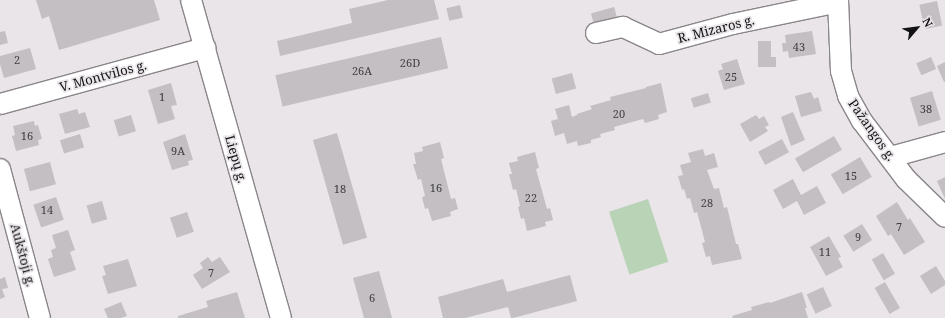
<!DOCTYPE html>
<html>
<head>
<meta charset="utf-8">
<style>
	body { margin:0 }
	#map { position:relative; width:945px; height:318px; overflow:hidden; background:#e9e5e9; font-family:"Noto Serif",serif }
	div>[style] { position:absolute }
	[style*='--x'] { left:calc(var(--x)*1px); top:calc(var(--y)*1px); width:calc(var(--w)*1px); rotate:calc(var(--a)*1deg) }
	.green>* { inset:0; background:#b9d3b6; transform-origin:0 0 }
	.building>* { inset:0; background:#c3bfc3; transform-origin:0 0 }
	.roads { filter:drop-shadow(1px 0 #8a868a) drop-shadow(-1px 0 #8a868a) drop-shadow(0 1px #8a868a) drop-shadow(0 -1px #8a868a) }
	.minor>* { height:20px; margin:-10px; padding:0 10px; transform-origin:10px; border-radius:10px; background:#fff }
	span { translate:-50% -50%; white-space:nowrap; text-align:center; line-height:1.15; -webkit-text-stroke:3.5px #e9e5e9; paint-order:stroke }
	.number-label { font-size:11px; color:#403e40 }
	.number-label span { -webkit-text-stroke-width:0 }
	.street-label { font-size:13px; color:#141314 }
	.north { position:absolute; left:897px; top:8px; width:40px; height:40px; -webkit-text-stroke:3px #e9e5e9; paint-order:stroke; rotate:62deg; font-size:11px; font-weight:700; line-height:16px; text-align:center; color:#141314 }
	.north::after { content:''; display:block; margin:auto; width:14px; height:18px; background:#141314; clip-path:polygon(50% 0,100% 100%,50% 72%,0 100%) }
</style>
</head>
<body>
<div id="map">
	<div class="green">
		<i style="left:648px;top:199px;width:66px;height:41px;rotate:72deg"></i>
	</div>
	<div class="building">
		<i style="clip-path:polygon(36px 0,154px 0,160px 20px,59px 50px,49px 16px,42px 19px)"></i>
		<i style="clip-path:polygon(388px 0,434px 0,439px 19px,280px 56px,277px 41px,352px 23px,349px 9px)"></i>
		<i style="left:937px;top:1px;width:25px;height:18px;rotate:78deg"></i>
		<i style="left:460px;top:5px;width:13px;height:14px;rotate:77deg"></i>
		<i style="left:614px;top:7px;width:15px;height:24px;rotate:74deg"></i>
		<i style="clip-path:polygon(5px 31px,8px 43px,0 45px,0 32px)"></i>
		<i style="clip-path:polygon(812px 31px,816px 54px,789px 58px,788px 51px,783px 52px,782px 43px,786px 43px,785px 35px)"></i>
		<i style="left:441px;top:37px;width:32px;height:170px;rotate:77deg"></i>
		<i style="clip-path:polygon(758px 41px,771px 41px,771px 57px,776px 57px,776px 67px,758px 67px)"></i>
		<i style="clip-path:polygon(30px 48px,36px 69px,4px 78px,0 64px,0 56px)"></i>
		<i style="left:931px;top:57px;width:13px;height:16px;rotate:67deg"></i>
		<i style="clip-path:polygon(737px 59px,745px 84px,724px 90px,718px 71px,723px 69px,721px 64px)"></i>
		<i style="clip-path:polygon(945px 62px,945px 82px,944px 82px,937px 66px)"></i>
		<i style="left:572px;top:73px;width:16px;height:21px;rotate:75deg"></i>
		<i style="clip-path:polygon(171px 83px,177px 105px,171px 106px,175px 119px,158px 124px,148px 90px)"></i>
		<i style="clip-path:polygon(661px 83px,667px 112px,658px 115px,659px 119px,645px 123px,643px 119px,614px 127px,615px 130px,600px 134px,601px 137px,591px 140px,591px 143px,578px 146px,577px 141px,567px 144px,564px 133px,555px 136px,551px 121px,558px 119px,555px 109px,569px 105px,572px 117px,577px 115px,577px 114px,592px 109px,590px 106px,611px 100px,610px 97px,646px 88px,646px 87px)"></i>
		<i style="left:932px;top:91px;width:30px;height:23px;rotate:73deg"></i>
		<i style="clip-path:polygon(811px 92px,814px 99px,818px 97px,822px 111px,801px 117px,795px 96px)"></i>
		<i style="left:708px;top:93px;width:10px;height:18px;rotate:73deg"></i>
		<i style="clip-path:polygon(77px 109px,79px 114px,85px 112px,90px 127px,65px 134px,59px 114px)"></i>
		<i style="clip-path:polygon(793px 112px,805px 140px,791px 146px,781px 117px)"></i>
		<i style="left:131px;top:115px;width:17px;height:18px;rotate:73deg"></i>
		<i style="clip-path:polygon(756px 115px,759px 119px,764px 116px,769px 125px,765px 127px,768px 131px,750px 142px,740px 124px)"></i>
		<i style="clip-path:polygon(34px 121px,35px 126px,38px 125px,42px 139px,38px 140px,39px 145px,16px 151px,12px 136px,15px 135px,13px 126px)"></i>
		<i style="left:337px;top:133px;width:109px;height:25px;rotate:74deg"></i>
		<i style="left:80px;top:134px;width:14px;height:21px;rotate:73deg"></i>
		<i style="clip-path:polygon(185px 134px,193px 160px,188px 161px,189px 165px,172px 170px,163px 142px)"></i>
		<i style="left:834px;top:136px;width:16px;height:45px;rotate:60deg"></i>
		<i style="left:782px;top:139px;width:15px;height:27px;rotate:62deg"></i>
		<i style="clip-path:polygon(440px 142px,444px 158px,441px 159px,451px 199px,455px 198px,458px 209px,450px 212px,451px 216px,432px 221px,428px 208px,425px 209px,422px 197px,425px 196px,421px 179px,418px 180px,413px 164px,416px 164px,414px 153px,423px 151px,422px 147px)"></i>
		<i style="clip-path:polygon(703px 149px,705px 156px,714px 153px,718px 167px,707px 170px,714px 189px,719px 188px,724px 208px,727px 207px,736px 244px,738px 244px,742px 259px,712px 265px,710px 256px,706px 257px,702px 243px,705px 242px,697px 212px,694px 213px,690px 198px,687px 199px,684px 189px,682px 190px,678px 176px,683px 175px,680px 165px,691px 162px,688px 153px)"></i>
		<i style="clip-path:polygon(535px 152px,539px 168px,536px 169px,547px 209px,550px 208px,553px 220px,545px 222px,546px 226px,527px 231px,524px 218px,521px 219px,518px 207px,520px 206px,516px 189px,513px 190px,509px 174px,512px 174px,509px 163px,518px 161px,517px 157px)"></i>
		<i style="left:860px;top:157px;width:23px;height:34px;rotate:59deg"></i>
		<i style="left:50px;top:162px;width:23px;height:27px;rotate:75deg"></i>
		<i style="clip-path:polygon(945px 177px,945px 199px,937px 181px)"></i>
		<i style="clip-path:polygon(793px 179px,801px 195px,817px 186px,826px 203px,804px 215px,797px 201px,783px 209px,773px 190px)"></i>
		<i style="left:56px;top:197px;width:24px;height:24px;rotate:71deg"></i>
		<i style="left:102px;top:201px;width:19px;height:16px;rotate:74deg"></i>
		<i style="clip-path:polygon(897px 202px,908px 220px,910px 218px,925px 242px,904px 255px,891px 234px,888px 236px,876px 216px)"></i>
		<i style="left:187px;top:212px;width:21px;height:18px;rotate:71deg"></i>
		<i style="left:862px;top:224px;width:19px;height:22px;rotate:58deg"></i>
		<i style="clip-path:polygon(68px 230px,75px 250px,70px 252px,76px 270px,54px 277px,48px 259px,53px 257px,51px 250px,56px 248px,52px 235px)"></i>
		<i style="clip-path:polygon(829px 236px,841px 257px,838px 258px,843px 267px,826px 276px,810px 247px)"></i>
		<i style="left:883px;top:253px;width:24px;height:13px;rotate:60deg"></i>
		<i style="clip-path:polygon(208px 257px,212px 262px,220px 257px,230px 272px,202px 289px,193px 275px,203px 268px,200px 263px)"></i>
		<i style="clip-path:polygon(128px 259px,137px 286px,108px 294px,102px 276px,106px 275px,103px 266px)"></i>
		<i style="clip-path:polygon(936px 266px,945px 281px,945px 285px,931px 294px,920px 276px)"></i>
		<i style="clip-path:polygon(379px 271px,392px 318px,364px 318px,353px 278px)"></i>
		<i style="clip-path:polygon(570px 275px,577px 301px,513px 318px,511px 318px,508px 307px,465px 318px,443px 318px,438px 297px,503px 279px,507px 292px)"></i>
		<i style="clip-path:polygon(5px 277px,8px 288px,2px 289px,5px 297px,0 299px,0 279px)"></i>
		<i style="left:885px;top:282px;width:30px;height:12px;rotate:60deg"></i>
		<i style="left:823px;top:287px;width:21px;height:18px;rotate:65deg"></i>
		<i style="clip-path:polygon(237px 292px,245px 318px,178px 318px,178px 316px,208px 307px,206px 301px)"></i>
		<i style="clip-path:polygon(802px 292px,807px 308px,805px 308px,808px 318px,733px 318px,732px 316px,752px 310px,751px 307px,769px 302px,770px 303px)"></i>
		<i style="clip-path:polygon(121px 302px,127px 316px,121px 318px,108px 318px,104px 309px)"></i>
	</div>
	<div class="roads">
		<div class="minor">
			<i style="--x:191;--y:0;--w:330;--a:74.2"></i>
			<i style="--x:838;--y:0;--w:71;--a:87.6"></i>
			<i style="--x:841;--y:71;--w:26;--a:74"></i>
			<i style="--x:848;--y:96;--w:29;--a:61"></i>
			<i style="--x:862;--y:121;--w:73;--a:52.8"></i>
			<i style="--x:906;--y:179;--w:54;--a:44.3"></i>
			<i style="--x:596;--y:33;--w:28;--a:-13"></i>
			<i style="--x:623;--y:27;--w:40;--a:25"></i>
			<i style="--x:659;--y:44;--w:77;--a:-15.1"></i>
			<i style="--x:733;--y:24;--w:107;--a:-11.8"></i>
			<i style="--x:0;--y:104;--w:213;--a:-15.3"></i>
			<i style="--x:891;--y:157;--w:56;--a:-15.5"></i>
			<i style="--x:0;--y:169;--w:154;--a:75"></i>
		</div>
	</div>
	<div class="number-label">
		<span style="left:799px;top:47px">43</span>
		<span style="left:17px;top:60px">2</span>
		<span style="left:410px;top:63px">26D</span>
		<span style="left:362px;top:71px">26A</span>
		<span style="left:731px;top:77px">25</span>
		<span style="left:162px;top:97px">1</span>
		<span style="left:926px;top:109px">38</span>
		<span style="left:619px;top:114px">20</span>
		<span style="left:27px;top:136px">16</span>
		<span style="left:178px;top:151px">9A</span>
		<span style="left:851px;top:176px">15</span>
		<span style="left:436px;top:188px">16</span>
		<span style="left:340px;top:189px">18</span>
		<span style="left:531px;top:198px">22</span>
		<span style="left:707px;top:203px">28</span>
		<span style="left:47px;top:210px">14</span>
		<span style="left:899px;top:227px">7</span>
		<span style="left:858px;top:237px">9</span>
		<span style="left:825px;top:252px">11</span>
		<span style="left:211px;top:273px">7</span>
		<span style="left:372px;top:298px">6</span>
	</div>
	<div class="street-label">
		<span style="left:716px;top:29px;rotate:-14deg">R. Mizaros g.</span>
		<span style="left:103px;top:76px;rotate:-15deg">V. Montvilos g.</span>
		<span style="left:872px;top:130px;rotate:55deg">Pažangos g.</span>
		<span style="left:236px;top:159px;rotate:74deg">Liepų g.</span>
		<span style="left:23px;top:255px;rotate:75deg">Aukštoji g.</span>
	</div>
	<div class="north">N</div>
</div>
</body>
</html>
